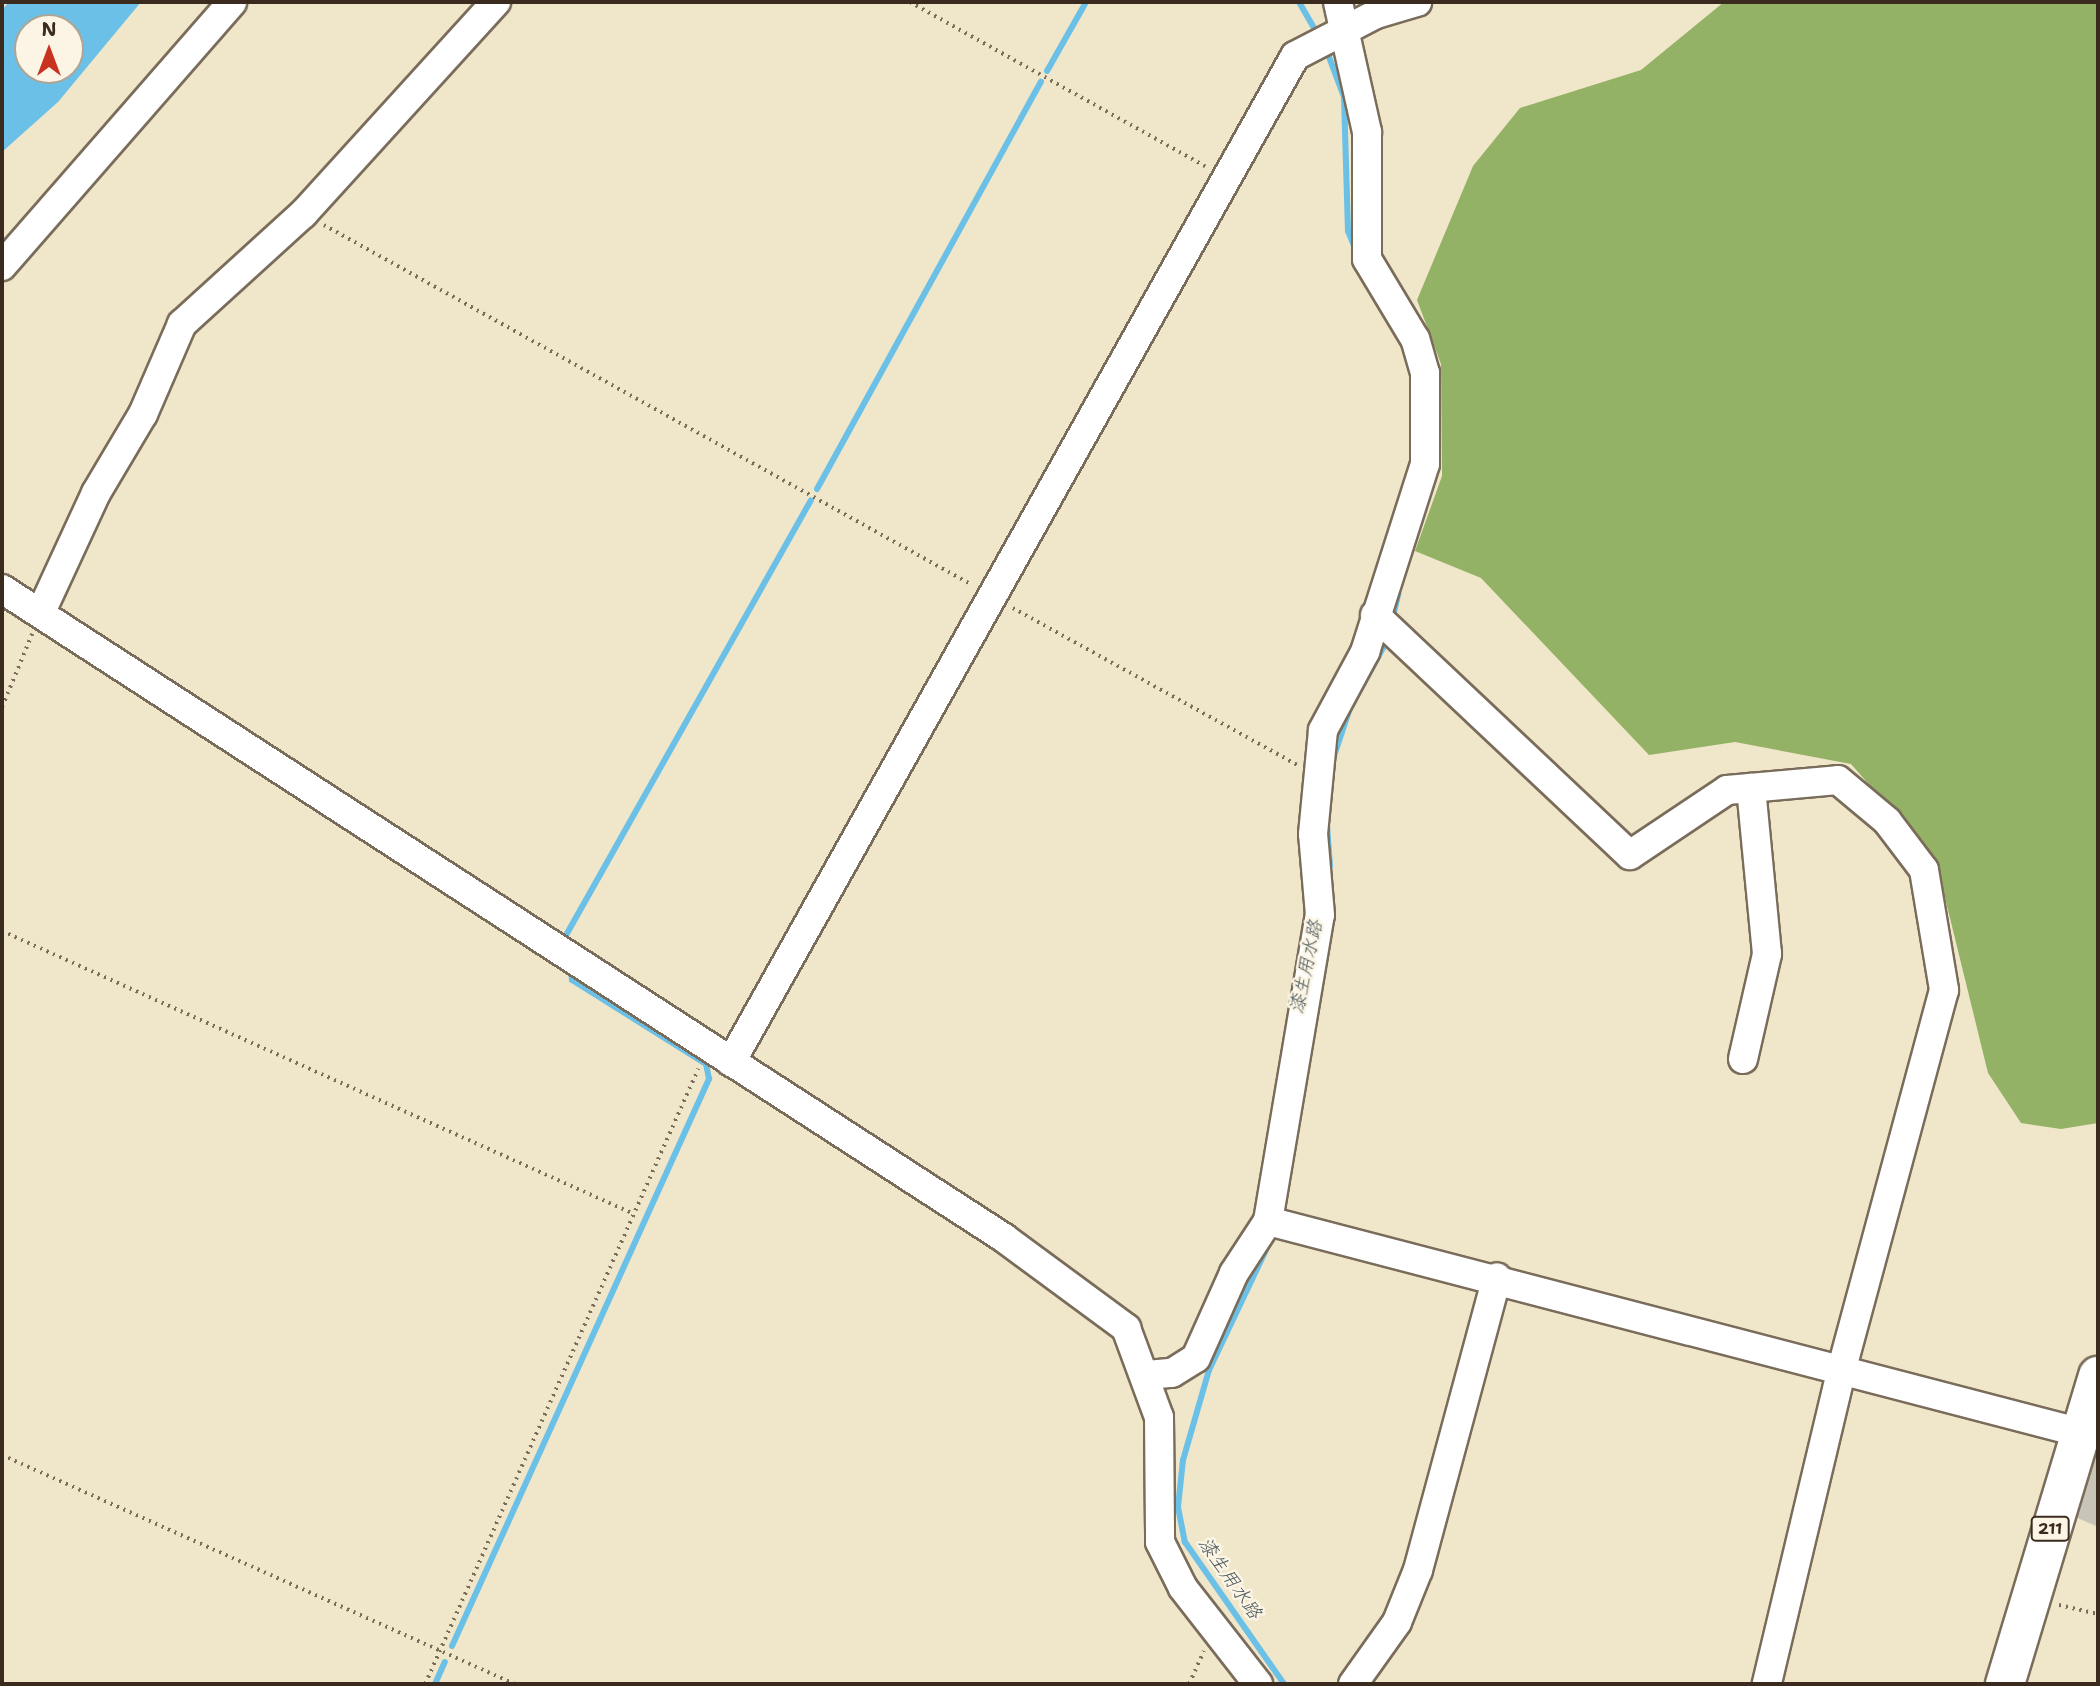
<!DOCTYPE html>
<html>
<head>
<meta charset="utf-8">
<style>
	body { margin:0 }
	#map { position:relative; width:2100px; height:1686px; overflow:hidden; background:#f0e6c9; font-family:"Shantell Sans","Klee One",sans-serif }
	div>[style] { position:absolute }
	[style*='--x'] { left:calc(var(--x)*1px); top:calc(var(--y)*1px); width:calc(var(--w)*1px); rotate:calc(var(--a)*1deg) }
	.industrial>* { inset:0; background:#c8c4b8 }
	.forest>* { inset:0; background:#94b265 }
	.water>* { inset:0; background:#6ac0e7 }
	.stream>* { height:6px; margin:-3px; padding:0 3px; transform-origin:3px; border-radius:3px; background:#6ac0e7 }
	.path>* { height:3.5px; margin-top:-1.75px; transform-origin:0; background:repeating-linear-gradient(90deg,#7a6c5a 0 2px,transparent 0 7px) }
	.roads { filter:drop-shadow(2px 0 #7a6c5a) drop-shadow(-2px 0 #7a6c5a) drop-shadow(0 2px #7a6c5a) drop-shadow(0 -2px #7a6c5a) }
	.minor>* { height:28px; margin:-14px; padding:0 14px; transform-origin:14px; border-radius:14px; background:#fff }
	.highway>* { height:38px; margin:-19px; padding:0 19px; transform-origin:19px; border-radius:19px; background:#fff }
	span { translate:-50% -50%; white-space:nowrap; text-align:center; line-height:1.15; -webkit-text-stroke:5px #fcf5e5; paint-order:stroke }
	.shield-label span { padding:2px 5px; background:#fcf5e5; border:2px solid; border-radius:5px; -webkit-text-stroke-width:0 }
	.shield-label { font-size:16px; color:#3b2a1e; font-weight:700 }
	.water-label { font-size:19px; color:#49575a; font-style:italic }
	.frame { position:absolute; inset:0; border:4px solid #3b2a1e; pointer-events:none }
	.north { position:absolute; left:14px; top:14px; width:70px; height:70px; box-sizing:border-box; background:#fcf5e5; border:2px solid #afa495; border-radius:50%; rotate:0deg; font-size:19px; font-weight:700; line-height:28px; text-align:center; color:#3b2a1e }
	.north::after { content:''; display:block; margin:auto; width:24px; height:32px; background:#c8321e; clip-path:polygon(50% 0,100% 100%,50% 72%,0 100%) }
</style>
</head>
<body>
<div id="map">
	<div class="industrial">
		<i style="clip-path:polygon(2098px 1432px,2098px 1527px,2071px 1515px)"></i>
	</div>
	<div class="forest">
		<i style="clip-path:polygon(1724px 2px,2098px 2px,2098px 1123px,2061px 1129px,2021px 1123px,1988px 1073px,1936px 861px,1851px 764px,1735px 742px,1649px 755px,1481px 578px,1415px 551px,1442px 476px,1441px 364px,1417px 300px,1473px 166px,1520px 108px,1641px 70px)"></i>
	</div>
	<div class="water">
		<i style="clip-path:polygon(evenodd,9px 2px,141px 2px,58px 102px,2px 152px,2px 10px,9px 2px,28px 28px,70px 28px,70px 70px,28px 70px,28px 28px)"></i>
	</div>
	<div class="stream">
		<i style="--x:1299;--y:2;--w:39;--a:60"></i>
		<i style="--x:1326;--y:49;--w:51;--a:69.4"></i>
		<i style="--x:1344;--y:97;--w:134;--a:88.3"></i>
		<i style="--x:1348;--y:231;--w:29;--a:68"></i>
		<i style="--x:1047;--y:71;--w:79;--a:-60.5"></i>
		<i style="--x:817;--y:489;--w:465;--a:-61.2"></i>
		<i style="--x:1392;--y:621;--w:28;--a:-77"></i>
		<i style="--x:1332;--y:762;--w:57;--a:-71.6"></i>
		<i style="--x:1350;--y:708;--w:79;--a:-61.2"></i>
		<i style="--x:1327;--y:825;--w:41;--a:85.8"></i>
		<i style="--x:565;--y:937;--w:501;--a:-60.62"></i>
		<i style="--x:1325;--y:963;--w:52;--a:-81.1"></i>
		<i style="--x:1275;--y:1231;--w:154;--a:115.4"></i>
		<i style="--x:1209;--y:1370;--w:94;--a:106.1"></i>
		<i style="--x:1183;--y:1460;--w:47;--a:96.1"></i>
		<i style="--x:1178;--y:1507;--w:36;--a:79"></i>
		<i style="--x:1185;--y:1542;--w:173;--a:55.1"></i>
		<i style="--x:452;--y:1646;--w:623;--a:-65.62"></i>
		<i style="--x:709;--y:1079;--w:15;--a:-101"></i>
		<i style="--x:706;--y:1064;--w:158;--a:-147.9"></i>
		<i style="--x:572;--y:980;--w:11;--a:-95"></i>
		<i style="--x:435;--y:1684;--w:24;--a:-66"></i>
	</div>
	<div class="path">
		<i style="--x:910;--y:2;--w:338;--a:29.1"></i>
		<i style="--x:324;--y:225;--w:741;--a:29.05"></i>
		<i style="--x:1013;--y:608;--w:325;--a:28.9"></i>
		<i style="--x:2;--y:707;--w:79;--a:-67.7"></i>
		<i style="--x:2;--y:931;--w:692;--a:24.12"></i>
		<i style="--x:2;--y:1455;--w:562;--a:24.06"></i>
		<i style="--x:2059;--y:1605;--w:40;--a:13"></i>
		<i style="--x:425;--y:1684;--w:673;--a:-66.06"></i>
		<i style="--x:1189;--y:1684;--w:36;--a:-66"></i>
	</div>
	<div class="roads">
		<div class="minor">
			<i style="--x:2;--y:266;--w:350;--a:-48.9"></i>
			<i style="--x:2;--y:589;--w:1194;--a:32.93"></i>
			<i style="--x:1004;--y:1238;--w:152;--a:36.4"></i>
			<i style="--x:1126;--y:1328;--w:95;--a:69.7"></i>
			<i style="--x:1159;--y:1417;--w:125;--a:89.5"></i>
			<i style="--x:1160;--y:1542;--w:51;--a:63.4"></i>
			<i style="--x:1183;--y:1588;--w:122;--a:52"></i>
			<i style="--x:41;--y:612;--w:131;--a:-65.2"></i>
			<i style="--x:96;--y:493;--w:92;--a:-59.3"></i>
			<i style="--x:143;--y:414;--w:98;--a:-66.6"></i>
			<i style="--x:182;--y:324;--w:164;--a:-42.3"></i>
			<i style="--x:303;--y:214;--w:287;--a:-47.7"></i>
			<i style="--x:1375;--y:615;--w:350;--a:43.3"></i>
			<i style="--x:1630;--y:855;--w:117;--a:-33.8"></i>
			<i style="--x:1727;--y:790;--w:111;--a:-5.1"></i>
			<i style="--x:1838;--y:780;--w:64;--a:39.9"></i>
			<i style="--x:1887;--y:821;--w:61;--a:52.9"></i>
			<i style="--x:1924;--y:870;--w:122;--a:80.5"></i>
			<i style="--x:1944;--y:990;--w:392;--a:105.1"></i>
			<i style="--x:1842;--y:1368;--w:325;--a:103.4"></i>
			<i style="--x:1743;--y:1059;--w:108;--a:-77.1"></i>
			<i style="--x:1767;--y:954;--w:167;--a:-95.5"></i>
			<i style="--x:731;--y:1062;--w:1153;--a:-60.72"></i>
			<i style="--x:1295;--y:56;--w:91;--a:-27.4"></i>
			<i style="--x:1376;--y:14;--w:43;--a:-16.3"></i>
			<i style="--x:1268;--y:1221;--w:837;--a:14.6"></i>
			<i style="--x:1147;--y:1375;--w:25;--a:-5"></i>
			<i style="--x:1172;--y:1373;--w:28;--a:-32"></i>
			<i style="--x:1196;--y:1358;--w:93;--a:-65.9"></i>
			<i style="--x:1234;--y:1273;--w:62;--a:-56.8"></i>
			<i style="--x:1268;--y:1221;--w:310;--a:-80.4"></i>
			<i style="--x:1320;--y:915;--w:81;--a:-94.9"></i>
			<i style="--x:1313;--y:834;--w:104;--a:-84.5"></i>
			<i style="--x:1323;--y:730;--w:89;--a:-61.7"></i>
			<i style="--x:1365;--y:652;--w:197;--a:-72.3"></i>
			<i style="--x:1425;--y:464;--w:91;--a:-90"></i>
			<i style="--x:1425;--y:373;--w:35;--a:-106"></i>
			<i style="--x:1415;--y:339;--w:93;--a:-121"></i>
			<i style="--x:1367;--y:259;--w:127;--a:-90"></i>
			<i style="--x:1367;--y:132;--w:133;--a:-102.6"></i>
			<i style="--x:1353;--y:1684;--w:76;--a:-54.6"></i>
			<i style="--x:1397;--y:1622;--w:56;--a:-68"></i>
			<i style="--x:1418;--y:1570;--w:303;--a:-74.9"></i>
		</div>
		<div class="highway">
			<i style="--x:2005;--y:1684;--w:322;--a:-73.2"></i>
		</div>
	</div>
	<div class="shield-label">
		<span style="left:2050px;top:1529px">211</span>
	</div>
	<div class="water-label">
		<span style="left:1306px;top:967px;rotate:-78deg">漆生用水路</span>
		<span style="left:1230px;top:1578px;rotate:55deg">漆生用水路</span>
	</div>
	<div class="frame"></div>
	<div class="north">N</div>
</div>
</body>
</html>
